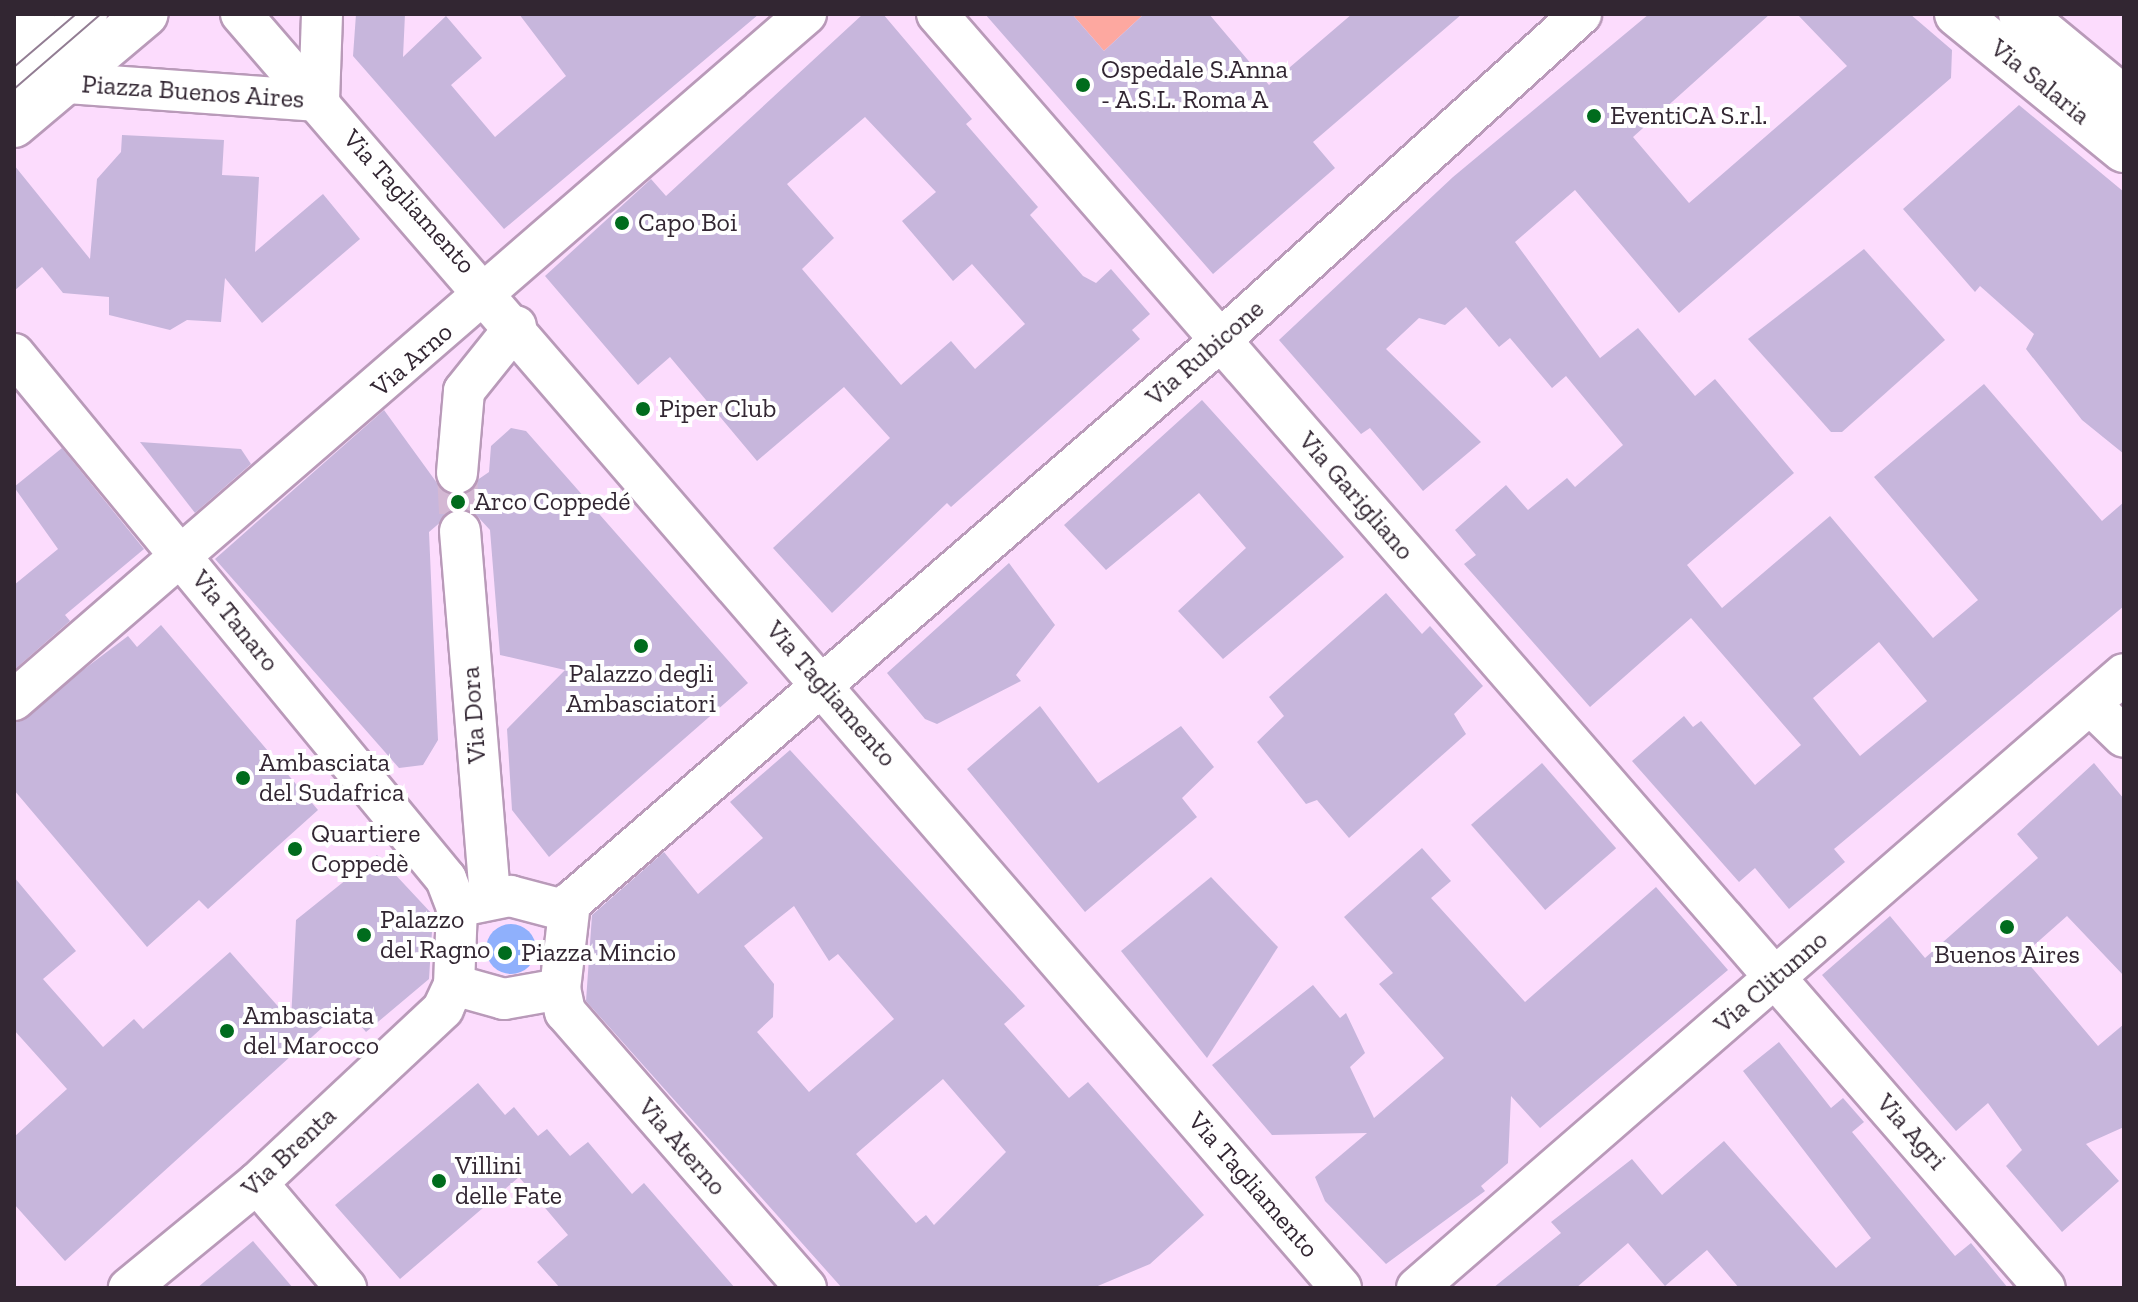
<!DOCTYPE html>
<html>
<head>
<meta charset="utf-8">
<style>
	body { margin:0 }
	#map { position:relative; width:2138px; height:1302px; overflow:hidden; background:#fcdcfd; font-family:"Zilla Slab",serif }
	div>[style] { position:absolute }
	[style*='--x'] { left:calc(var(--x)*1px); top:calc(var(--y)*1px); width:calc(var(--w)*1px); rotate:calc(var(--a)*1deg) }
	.green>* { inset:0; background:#fda8a0 }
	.water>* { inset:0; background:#8fb0fc }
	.round { border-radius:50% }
	.building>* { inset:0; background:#c7b6dc; transform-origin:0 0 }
	.minor-tunnel>* { height:40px; margin-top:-20px; transform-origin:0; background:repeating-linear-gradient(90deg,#d4b8d4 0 40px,transparent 0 60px) }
	.roads { filter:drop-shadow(2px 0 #b99ab9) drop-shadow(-2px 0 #b99ab9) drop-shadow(0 2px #b99ab9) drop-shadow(0 -2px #b99ab9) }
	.minor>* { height:40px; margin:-20px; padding:0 20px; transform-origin:20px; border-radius:20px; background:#fff }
	.major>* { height:44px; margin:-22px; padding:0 22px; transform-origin:22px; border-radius:22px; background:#fff }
	.tram>* { height:2px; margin:-1px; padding:0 1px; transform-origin:1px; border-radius:1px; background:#927d93 }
	.dots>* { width:22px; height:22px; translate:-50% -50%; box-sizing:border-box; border:4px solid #fff; border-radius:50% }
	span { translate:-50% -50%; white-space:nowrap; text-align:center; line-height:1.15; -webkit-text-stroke:8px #fff; paint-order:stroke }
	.poi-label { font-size:26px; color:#322632 }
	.left { translate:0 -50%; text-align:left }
	.street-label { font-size:26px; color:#322632 }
	.frame { position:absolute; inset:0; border:16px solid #322632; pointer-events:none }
</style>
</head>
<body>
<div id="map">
	<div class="green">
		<i style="clip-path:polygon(1072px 14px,1144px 14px,1104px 51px)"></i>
	</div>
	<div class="water">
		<i class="round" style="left:486px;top:924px;width:50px;height:50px"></i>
	</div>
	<div class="building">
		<i style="clip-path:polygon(356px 14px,405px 14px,403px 57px,446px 16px,482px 58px,451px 85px,495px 137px,566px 76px,519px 14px,759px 14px,504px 229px,353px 56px)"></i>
		<i style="clip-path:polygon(evenodd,863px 14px,883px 14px,972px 119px,966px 124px,1038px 207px,1030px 215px,1083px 276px,1096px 283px,1111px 269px,1150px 314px,1132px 330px,1140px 339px,951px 507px,947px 503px,832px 613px,773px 548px,890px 438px,844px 387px,757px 461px,670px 357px,638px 385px,545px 276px,651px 179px,666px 196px,863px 14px,865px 117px,936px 192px,902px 221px,953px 281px,972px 264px,1025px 324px,975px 369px,951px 341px,901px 385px,802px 269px,834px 238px,787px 184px,865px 117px)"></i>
		<i style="clip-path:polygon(985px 14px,1072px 14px,1104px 51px,1144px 14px,1209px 14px,1269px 85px,1352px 14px,1462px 14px,1313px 142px,1335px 168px,1213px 274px)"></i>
		<i style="clip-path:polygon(evenodd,1649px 14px,1770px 14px,1633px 137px,1689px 203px,1847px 66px,1797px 14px,1910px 14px,1952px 50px,1951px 78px,1679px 313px,1575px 190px,1515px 242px,1600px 358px,1638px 328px,1695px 396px,1715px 379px,1794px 473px,1687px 565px,1722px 608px,1830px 516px,1933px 638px,1978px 600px,1874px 477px,1984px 384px,2102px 521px,2124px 502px,2124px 606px,1834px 849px,1845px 862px,1789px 909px,1755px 868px,1739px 882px,1632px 761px,1684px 716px,1693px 727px,1701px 721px,1755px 785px,1801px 745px,1691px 618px,1590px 707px,1464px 564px,1476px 555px,1455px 530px,1506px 485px,1528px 510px,1567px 478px,1575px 487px,1623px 445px,1566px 376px,1552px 388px,1510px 338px,1499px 347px,1466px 307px,1445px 325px,1419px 318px,1386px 349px,1481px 442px,1423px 491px,1370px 428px,1361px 434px,1279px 340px,1453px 177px,1649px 14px,1879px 642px,1927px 701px,1860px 756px,1813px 698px,1879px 642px)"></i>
		<i style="clip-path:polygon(2019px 105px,2124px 192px,2124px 454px,2082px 420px,2026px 349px,2034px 334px,1980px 286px,1975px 292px,1903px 209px)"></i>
		<i style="clip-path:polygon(122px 135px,224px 140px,222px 175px,259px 177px,255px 252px,323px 194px,360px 239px,262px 323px,225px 278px,221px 322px,187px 320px,170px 330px,109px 315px,109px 297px,63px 293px,42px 267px,14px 291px,14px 165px,90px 259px,97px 179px,121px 152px)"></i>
		<i style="clip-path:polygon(1864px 249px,1945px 340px,1842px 432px,1831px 432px,1748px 339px)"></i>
		<i style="clip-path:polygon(1202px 400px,1344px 557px,1223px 659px,1178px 611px,1246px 548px,1199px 493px,1106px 570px,1064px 525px)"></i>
		<i style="clip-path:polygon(384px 410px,437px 483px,454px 496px,489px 472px,491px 446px,511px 428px,526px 431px,748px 683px,549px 857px,512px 810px,507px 729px,565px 670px,500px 655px,490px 530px,478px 517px,457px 508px,429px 532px,438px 740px,423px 765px,399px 768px,215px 559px)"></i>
		<i style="clip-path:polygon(140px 442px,241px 449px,251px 464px,195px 513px)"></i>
		<i style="clip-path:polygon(62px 448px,144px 549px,65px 615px,70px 621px,14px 670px,14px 585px,58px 549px,14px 487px)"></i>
		<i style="clip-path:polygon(1009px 563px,1055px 625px,1016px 675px,1021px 681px,937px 724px,925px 719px,887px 673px)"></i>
		<i style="clip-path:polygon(1386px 593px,1422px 634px,1430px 626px,1483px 686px,1454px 714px,1466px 734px,1349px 838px,1317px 800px,1306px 804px,1257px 742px,1284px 716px,1269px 697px)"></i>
		<i style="clip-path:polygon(161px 625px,318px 810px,208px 909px,199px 900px,147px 947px,14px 790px,14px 722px,128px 636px,137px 647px)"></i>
		<i style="clip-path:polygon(1040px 706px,1098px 783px,1181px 726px,1214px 767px,1182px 798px,1197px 817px,1085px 912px,967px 769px)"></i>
		<i style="clip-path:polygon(evenodd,790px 750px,1025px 1006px,1004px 1024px,1069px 1098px,1088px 1082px,1204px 1215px,1150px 1264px,1093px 1288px,842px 1288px,586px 1001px,592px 915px,664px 852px,698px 894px,763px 838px,730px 802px,790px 750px,794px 906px,829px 961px,838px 954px,894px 1019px,809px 1092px,757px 1032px,773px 1017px,774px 984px,744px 946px,794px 906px,790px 750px,943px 1079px,1006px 1152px,934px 1225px,926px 1215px,916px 1223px,856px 1154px,943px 1079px)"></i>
		<i style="left:1542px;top:763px;width:113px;height:94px;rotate:49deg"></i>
		<i style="clip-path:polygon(2094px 763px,2124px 799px,2124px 976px,2067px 916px,2022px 956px,2098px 1046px,2124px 1024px,2124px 1127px,2086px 1144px,2119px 1181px,2062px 1232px,2006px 1166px,2022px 1150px,1988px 1103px,1956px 1131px,1822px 975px,1890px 916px,1925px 958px,2038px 858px,2017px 834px)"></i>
		<i style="clip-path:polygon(1422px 848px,1451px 881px,1431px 898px,1525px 1002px,1656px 887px,1728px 970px,1540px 1128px,1511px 1096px,1508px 1163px,1481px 1186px,1485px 1191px,1386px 1264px,1325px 1201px,1315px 1177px,1367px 1133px,1272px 1135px,1212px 1065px,1313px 985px,1340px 1018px,1346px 1013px,1365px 1053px,1350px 1067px,1374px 1118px,1444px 1058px,1379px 984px,1393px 973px,1344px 917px)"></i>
		<i style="clip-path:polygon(377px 855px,433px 915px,429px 979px,366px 1032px,345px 1007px,65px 1261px,14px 1204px,14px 1137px,67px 1089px,14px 1030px,14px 877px,76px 951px,43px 979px,103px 1047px,134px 1019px,143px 1029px,230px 952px,291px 1021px,296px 920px)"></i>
		<i style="clip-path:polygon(1211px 877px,1278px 947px,1207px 1058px,1121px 951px)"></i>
		<i style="clip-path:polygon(1779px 1042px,1831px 1108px,1843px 1098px,1864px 1122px,1852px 1132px,1955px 1256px,1971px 1243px,2008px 1288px,1739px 1288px,1707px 1250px,1665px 1286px,1628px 1243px,1576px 1288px,1493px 1288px,1561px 1233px,1551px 1222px,1632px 1159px,1662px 1195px,1724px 1141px,1836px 1268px,1871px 1238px,1743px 1071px)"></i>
		<i style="clip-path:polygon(478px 1083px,505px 1115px,514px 1107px,538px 1136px,547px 1129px,570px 1156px,588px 1142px,632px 1194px,644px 1183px,735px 1288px,560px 1288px,537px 1262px,568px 1235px,519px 1177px,400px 1279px,335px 1205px)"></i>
		<i style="clip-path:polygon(253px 1241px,293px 1288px,197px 1288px)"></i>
	</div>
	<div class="minor-tunnel">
		<i style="--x:457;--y:473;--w:58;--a:87"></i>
	</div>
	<div class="roads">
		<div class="minor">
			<i style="--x:241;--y:14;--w:1683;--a:49.19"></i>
			<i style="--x:937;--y:14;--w:1688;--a:48.99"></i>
			<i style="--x:14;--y:78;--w:97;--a:-41.2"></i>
			<i style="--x:67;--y:83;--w:253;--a:4.1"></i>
			<i style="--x:319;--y:101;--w:87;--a:-88"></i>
			<i style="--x:14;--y:354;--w:680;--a:50.55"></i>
			<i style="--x:446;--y:879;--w:30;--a:69"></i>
			<i style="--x:457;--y:907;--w:78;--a:92.2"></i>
			<i style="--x:454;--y:985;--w:26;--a:115"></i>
			<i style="--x:443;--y:1009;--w:255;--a:136.9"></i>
			<i style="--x:257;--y:1183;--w:166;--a:140.6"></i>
			<i style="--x:457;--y:473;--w:82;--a:-85.1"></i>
			<i style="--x:464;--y:391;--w:83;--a:-51.3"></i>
			<i style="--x:460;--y:531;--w:368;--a:85.3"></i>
			<i style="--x:14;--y:700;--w:1048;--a:-40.9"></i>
			<i style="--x:2090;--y:704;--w:47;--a:44.1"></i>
			<i style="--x:466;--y:905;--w:45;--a:-11.6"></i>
			<i style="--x:510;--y:896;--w:59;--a:14.7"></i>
			<i style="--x:454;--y:985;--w:52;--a:15.6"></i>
			<i style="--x:504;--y:999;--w:57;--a:-10.1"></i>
			<i style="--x:257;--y:1183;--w:138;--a:49.7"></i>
			<i style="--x:806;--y:1288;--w:366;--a:-131.1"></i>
			<i style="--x:565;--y:1012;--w:24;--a:-102"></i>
			<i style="--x:560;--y:989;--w:87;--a:-83.4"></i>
			<i style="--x:570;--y:903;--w:839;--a:-40.85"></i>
			<i style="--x:1205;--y:354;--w:507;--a:-42.12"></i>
			<i style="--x:1417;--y:1288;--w:936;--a:-40.97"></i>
		</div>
		<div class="major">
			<i style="--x:1957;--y:14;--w:215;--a:39.2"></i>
			<i style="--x:2021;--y:14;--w:134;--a:39.5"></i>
			<i style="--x:14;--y:31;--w:25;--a:-42"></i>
			<i style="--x:14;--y:125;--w:172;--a:-40.1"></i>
		</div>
	</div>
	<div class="tram">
		<i style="--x:14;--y:67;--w:82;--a:-40.5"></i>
		<i style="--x:14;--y:89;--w:115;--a:-40.8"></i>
	</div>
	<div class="dots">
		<i style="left:1083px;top:85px;background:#006c1d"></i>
		<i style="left:1594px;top:116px;background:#006c1d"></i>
		<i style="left:622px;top:223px;background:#006c1d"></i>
		<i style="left:643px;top:409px;background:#006c1d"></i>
		<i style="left:458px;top:502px;background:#006c1d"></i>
		<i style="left:641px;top:646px;background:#006c1d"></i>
		<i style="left:243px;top:778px;background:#006c1d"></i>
		<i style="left:295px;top:849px;background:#006c1d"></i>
		<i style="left:2007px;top:927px;background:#006c1d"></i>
		<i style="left:364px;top:935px;background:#006c1d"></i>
		<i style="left:505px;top:953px;background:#006c1d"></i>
		<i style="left:227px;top:1031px;background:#006c1d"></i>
		<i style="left:439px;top:1181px;background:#006c1d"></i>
	</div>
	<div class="poi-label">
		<span class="left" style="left:1101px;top:85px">Ospedale S.Anna<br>- A.S.L. Roma A</span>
		<span class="left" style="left:1610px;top:116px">EventiCA S.r.l.</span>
		<span class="left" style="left:638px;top:223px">Capo Boi</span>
		<span class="left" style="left:659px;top:409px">Piper Club</span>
		<span class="left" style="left:474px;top:502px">Arco Coppedé</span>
		<span style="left:641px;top:689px">Palazzo degli<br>Ambasciatori</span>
		<span class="left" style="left:259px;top:778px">Ambasciata<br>del Sudafrica</span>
		<span class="left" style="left:311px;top:849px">Quartiere<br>Coppedè</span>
		<span class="left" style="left:380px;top:935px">Palazzo<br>del Ragno</span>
		<span class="left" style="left:521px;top:953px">Piazza Mincio</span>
		<span style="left:2007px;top:955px">Buenos Aires</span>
		<span class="left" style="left:243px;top:1031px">Ambasciata<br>del Marocco</span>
		<span class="left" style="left:455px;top:1181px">Villini<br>delle Fate</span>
	</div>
	<div class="street-label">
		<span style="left:2040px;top:82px;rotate:39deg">Via Salaria</span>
		<span style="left:193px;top:92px;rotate:4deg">Piazza Buenos Aires</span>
		<span style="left:409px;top:202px;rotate:48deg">Via Tagliamento</span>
		<span style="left:1205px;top:353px;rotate:-41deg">Via Rubicone</span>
		<span style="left:412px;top:360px;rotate:-41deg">Via Arno</span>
		<span style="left:1356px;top:496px;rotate:49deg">Via Garigliano</span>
		<span style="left:235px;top:621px;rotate:51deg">Via Tanaro</span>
		<span style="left:831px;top:694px;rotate:49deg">Via Tagliamento</span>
		<span style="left:474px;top:715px;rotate:-94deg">Via Dora</span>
		<span style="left:1771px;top:982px;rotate:-41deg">Via Clitunno</span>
		<span style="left:1911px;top:1132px;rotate:49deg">Via Agri</span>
		<span style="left:682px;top:1147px;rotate:49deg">Via Aterno</span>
		<span style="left:289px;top:1152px;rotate:-43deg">Via Brenta</span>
		<span style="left:1253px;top:1185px;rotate:49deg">Via Tagliamento</span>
	</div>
	<div class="frame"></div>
</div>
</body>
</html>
